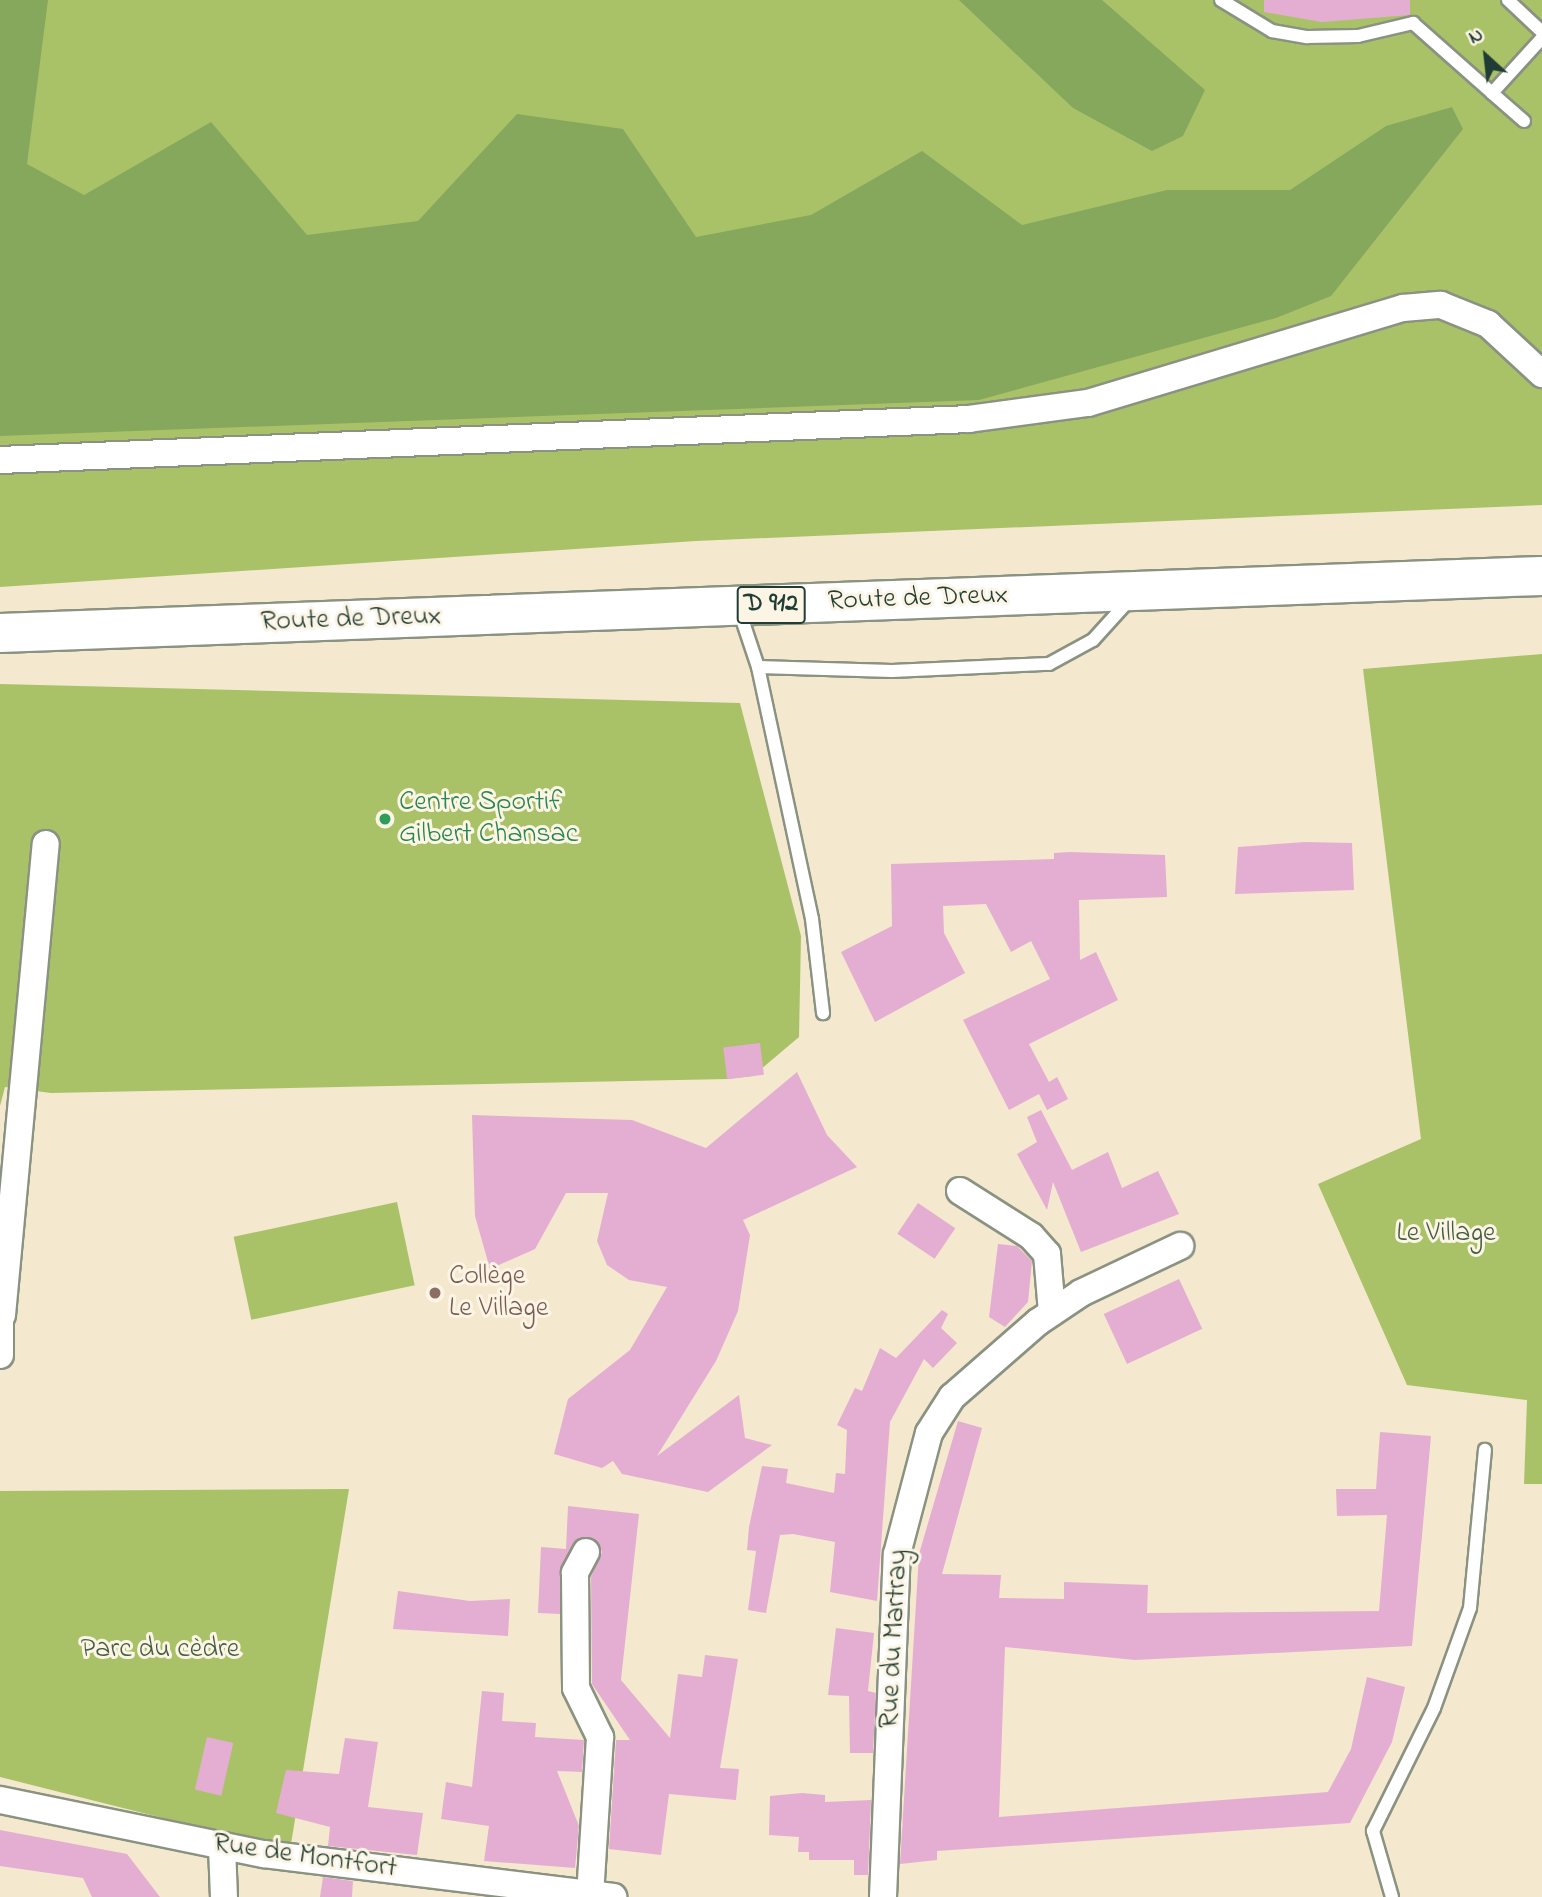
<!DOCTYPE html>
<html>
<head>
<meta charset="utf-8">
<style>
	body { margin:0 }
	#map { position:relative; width:1542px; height:1897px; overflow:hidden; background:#f4e8ce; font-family:"Indie Flower",sans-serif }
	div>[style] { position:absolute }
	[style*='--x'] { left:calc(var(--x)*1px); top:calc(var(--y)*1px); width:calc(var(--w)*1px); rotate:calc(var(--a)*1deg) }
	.green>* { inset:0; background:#a9c268; transform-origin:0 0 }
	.forest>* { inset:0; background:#86a85c }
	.building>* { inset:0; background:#e4aed3; transform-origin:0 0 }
	.roads { filter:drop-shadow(2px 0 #8a9281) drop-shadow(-2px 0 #8a9281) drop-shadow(0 2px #8a9281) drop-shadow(0 -2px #8a9281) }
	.lane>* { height:12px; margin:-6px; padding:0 6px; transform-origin:6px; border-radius:6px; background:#fff }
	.street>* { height:26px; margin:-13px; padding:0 13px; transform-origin:13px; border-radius:13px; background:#fff }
	.primary>* { height:38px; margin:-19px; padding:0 19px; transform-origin:19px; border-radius:19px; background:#fff }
	.dots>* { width:19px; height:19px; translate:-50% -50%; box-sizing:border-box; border:4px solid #fcf5e5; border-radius:50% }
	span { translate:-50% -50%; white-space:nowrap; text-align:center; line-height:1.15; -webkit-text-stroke:6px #fcf5e5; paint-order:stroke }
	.shield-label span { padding:2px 5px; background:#fcf5e5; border:2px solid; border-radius:5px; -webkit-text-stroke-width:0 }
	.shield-label { font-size:26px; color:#1f3d34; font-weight:700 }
	.street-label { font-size:28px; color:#1f3d34 }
	.leisure-label { font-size:28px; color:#27864d }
	.left { translate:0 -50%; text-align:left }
	.park-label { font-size:28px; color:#425e41 }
	.education-label { font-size:28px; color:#785e54 }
	.north { position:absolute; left:1451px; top:21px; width:70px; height:70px; -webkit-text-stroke:5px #fcf5e5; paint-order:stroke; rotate:333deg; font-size:19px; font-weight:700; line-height:28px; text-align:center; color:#1f3d34 }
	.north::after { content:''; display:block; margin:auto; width:24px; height:32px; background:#1f3d34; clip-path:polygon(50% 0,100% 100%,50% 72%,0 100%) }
</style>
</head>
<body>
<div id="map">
	<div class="green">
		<i style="clip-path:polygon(0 0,1542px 0,1542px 505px,696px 541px,0 587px)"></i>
		<i style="clip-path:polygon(1542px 654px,1542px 1484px,1524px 1484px,1527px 1400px,1407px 1385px,1318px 1184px,1421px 1139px,1363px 669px)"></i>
		<i style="clip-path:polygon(0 684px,740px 703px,801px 936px,799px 1037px,753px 1076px,727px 1079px,51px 1093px,5px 1087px,0 1106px)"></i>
		<i style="left:397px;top:1202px;width:85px;height:167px;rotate:78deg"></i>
		<i style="clip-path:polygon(349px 1489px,290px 1850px,0 1777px,0 1491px)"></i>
	</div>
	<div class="forest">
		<i style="clip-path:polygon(0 0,48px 0,27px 164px,84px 195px,211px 122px,307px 235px,418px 221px,517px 114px,623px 129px,696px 237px,811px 215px,922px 151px,1022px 225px,1167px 190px,1290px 190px,1386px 126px,1452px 107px,1463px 129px,1331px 296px,1276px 318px,979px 400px,0 436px)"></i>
		<i style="clip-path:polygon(959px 0,1102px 0,1205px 90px,1183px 136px,1152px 151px,1073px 108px)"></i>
	</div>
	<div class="building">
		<i style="clip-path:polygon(1264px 0,1410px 0,1410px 15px,1322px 22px,1264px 12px)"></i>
		<i style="clip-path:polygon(1305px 842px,1352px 843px,1354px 890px,1235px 894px,1238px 847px)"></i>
		<i style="clip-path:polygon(1070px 852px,1165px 855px,1167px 897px,1079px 900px,1080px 960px,1096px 952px,1118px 1000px,1029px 1044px,1049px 1082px,1057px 1077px,1068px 1099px,1047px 1110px,1039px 1094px,1009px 1110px,963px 1020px,1050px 979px,1031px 941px,1011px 952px,986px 904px,943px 906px,944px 933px,965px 973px,875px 1022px,841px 952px,892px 926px,891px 864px,1054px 859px,1054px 853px)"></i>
		<i style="left:760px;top:1043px;width:32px;height:37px;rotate:83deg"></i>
		<i style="clip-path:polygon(797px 1072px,827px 1135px,857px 1167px,743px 1220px,750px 1235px,738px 1311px,716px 1361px,657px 1456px,739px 1395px,745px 1438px,772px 1445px,708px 1492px,622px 1474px,613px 1461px,602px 1468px,554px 1454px,568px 1399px,630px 1350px,667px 1287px,629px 1280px,607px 1265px,597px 1241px,608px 1193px,566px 1193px,535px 1249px,490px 1269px,475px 1216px,472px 1115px,632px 1120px,706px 1148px)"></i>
		<i style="clip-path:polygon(1041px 1110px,1072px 1170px,1108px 1152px,1122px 1188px,1158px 1171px,1179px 1214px,1081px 1252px,1053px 1182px,1047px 1210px,1017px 1154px,1037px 1142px,1027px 1117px)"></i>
		<i style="left:918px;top:1203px;width:45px;height:37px;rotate:34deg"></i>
		<i style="clip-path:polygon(998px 1244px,1017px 1246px,1032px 1261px,1028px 1302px,1005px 1327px,989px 1317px)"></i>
		<i style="left:1179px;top:1279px;width:55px;height:83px;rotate:65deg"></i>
		<i style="clip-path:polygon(942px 1310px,948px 1314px,941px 1328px,957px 1343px,933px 1368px,924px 1359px,890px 1422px,877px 1601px,830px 1592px,835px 1542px,793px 1534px,780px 1535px,766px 1613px,748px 1610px,756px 1551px,747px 1550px,749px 1527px,762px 1466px,788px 1469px,786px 1483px,834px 1493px,836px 1473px,845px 1474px,847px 1430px,837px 1425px,855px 1388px,862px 1391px,880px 1348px,896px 1358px)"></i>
		<i style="clip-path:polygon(958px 1421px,982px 1428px,942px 1574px,1001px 1575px,999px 1598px,1064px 1599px,1064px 1582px,1148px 1585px,1147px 1613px,1379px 1611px,1387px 1515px,1337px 1516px,1336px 1489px,1376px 1489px,1380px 1432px,1431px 1436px,1412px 1646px,1135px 1660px,1005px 1647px,999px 1817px,1328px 1792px,1351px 1749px,1367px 1677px,1405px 1687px,1392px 1742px,1350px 1823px,937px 1851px,937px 1860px,900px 1864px,919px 1554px)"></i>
		<i style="clip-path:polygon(568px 1506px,639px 1514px,621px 1680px,670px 1738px,678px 1674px,702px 1677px,705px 1655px,738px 1659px,720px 1768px,739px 1769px,736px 1800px,669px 1794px,661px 1855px,609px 1849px,616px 1740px,630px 1740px,592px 1684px,591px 1577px,602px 1552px,594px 1538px,577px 1539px,561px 1566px,560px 1614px,538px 1613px,541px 1547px,566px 1549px)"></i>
		<i style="clip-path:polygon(398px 1591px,470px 1601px,510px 1599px,508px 1636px,393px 1629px)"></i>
		<i style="clip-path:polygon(836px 1628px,874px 1633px,868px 1691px,876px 1693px,873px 1753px,850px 1753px,849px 1696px,828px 1695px)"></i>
		<i style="clip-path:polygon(482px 1691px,504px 1693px,502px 1721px,536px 1723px,535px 1737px,584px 1740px,582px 1772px,557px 1771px,579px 1826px,575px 1868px,484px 1861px,489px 1826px,441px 1819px,446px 1782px,472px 1787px)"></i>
		<i style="left:207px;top:1737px;width:27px;height:54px;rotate:13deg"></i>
		<i style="clip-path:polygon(345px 1738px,378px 1742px,368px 1807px,423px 1813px,417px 1855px,328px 1846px,330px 1827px,276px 1813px,286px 1770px,339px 1774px)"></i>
		<i style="clip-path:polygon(802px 1793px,825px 1795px,825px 1802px,871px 1800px,868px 1875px,854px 1875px,854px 1860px,809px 1860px,809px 1852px,798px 1852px,799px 1837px,769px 1835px,770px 1796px)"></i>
		<i style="clip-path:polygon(0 1830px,127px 1854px,160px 1897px,92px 1897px,83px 1878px,0 1866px)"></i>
		<i style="clip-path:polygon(323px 1877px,353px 1881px,352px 1897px,320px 1897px)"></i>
	</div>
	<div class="roads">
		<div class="lane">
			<i style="--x:1221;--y:0;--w:60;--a:31.3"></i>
			<i style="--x:1272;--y:31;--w:36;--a:10"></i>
			<i style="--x:1307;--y:37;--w:51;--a:-1.1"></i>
			<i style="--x:1358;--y:36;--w:57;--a:-13.3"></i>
			<i style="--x:1413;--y:23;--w:106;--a:41.5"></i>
			<i style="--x:1508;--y:0;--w:47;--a:43.3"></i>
			<i style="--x:1524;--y:121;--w:43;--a:-138.8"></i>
			<i style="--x:1492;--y:93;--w:74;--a:-47.7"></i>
			<i style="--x:739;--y:610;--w:60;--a:71.6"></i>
			<i style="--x:758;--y:667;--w:134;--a:1.7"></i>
			<i style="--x:892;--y:671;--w:157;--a:-2.6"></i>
			<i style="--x:1049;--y:664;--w:50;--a:-28.6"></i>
			<i style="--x:1093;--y:640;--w:55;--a:-47.9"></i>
			<i style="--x:758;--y:667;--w:258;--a:77.9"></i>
			<i style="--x:812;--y:919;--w:95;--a:83.3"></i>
			<i style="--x:1392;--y:1897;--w:69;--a:-106.1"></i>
			<i style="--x:1373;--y:1831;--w:137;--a:-63.6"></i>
			<i style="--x:1434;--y:1708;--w:106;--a:-70.2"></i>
			<i style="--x:1470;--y:1608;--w:159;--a:-84.6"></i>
		</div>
		<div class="street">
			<i style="--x:0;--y:460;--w:970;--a:-2.42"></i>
			<i style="--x:969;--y:419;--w:120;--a:-7.7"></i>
			<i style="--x:1088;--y:403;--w:329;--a:-16.8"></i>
			<i style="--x:1403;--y:308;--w:38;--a:-5"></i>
			<i style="--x:1441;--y:305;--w:51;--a:22"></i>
			<i style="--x:1488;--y:324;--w:74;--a:42.8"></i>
			<i style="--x:960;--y:1191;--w:84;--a:32.4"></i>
			<i style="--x:1031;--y:1236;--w:24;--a:48"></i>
			<i style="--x:1047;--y:1254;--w:58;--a:85.1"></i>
			<i style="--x:0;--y:1315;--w:40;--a:90"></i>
			<i style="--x:2;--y:1315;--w:473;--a:-84.7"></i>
			<i style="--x:586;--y:1552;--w:24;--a:118"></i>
			<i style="--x:575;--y:1573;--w:115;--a:89.5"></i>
			<i style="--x:576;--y:1688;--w:55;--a:63.9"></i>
			<i style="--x:600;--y:1737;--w:157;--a:93.6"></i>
			<i style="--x:0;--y:1800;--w:269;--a:11.6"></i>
			<i style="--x:264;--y:1854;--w:352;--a:7"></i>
			<i style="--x:222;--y:1846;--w:51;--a:87.8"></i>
			<i style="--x:883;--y:1897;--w:343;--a:-87.7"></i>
			<i style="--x:897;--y:1554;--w:125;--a:-75.2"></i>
			<i style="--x:929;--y:1433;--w:43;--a:-57.4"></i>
			<i style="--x:952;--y:1397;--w:114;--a:-41.1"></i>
			<i style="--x:1038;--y:1322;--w:52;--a:-34"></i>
			<i style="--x:1081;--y:1293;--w:110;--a:-25.4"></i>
		</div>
		<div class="primary">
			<i style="--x:0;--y:633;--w:1543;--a:-2.12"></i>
		</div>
	</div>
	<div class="dots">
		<i style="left:385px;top:819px;background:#2e9e5b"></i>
		<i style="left:435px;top:1293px;background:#8d6e63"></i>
	</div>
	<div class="shield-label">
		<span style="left:771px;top:605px">D 912</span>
	</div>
	<div class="street-label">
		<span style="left:918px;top:599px;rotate:-2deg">Route de Dreux</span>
		<span style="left:351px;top:620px;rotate:-2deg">Route de Dreux</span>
		<span style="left:895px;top:1639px;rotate:-87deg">Rue du Martray</span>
		<span style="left:305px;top:1857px;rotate:8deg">Rue de Montfort</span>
	</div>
	<div class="leisure-label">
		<span class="left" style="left:399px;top:819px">Centre Sportif<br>Gilbert Chansac</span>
	</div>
	<div class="park-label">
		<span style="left:1446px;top:1234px">Le Village</span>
		<span style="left:160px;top:1650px">Parc du cèdre</span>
	</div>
	<div class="education-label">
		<span class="left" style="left:449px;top:1293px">Collège<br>Le Village</span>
	</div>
	<div class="north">N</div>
</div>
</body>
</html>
